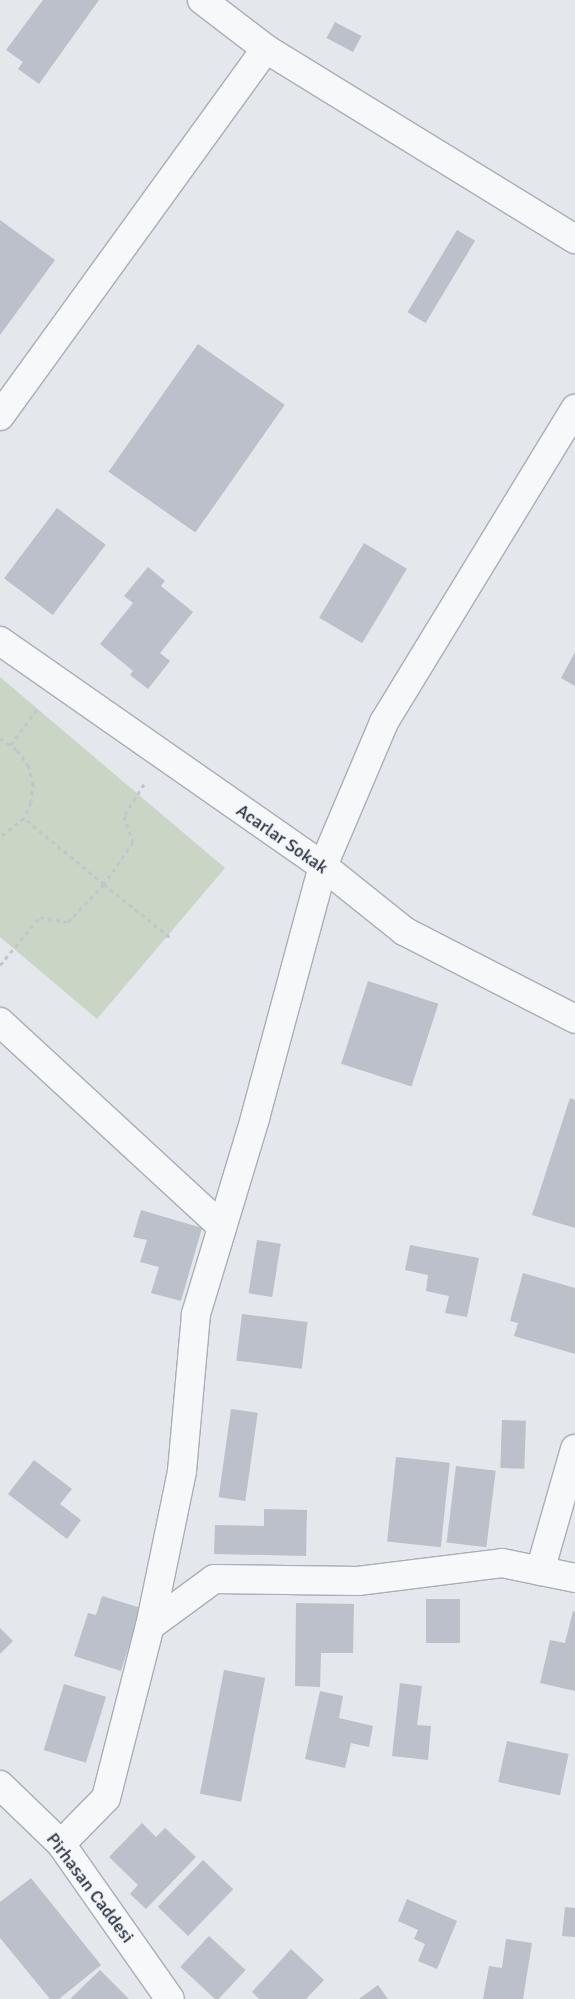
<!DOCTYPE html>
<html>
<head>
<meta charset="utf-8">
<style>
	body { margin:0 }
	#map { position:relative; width:575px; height:1999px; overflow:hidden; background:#e4e7ec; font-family:Signika,sans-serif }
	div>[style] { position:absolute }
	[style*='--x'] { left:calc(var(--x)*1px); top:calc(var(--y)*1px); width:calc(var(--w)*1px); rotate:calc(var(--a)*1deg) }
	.green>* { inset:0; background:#c9d6c5 }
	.building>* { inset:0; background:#bbc0ca; transform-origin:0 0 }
	.path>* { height:3px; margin-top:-1.5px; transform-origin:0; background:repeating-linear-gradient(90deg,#c2c5cb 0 4px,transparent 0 8px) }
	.roads { filter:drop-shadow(1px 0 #a9aeb7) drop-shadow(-1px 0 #a9aeb7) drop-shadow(0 1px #a9aeb7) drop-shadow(0 -1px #a9aeb7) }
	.minor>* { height:28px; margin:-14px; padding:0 14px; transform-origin:14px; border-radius:14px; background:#f7f8fa }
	span { translate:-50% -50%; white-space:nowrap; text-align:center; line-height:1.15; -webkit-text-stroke:5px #f4f6f9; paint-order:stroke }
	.street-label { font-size:18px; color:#2b3445 }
</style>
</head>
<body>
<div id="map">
	<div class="green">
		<i style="clip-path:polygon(0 677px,225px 868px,97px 1019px,0 937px)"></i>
	</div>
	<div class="building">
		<i style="clip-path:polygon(43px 0,99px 0,39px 84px,18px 69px,23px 62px,6px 50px)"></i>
		<i style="left:335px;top:22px;width:30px;height:18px;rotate:28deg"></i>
		<i style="clip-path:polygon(0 220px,55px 260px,0 335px)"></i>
		<i style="left:457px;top:230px;width:21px;height:96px;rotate:31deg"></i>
		<i style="left:198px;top:344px;width:106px;height:156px;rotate:35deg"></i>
		<i style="left:57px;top:508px;width:61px;height:88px;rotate:37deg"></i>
		<i style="left:364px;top:543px;width:50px;height:87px;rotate:31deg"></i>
		<i style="clip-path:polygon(148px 567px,165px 581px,161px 586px,193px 612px,160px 653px,170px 661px,148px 689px,130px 675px,133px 671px,100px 644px,133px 603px,124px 596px)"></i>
		<i style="clip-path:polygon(575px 652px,575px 686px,561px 678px)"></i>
		<i style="left:368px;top:981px;width:74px;height:87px;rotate:18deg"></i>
		<i style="clip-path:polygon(570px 1098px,575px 1100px,575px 1228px,532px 1215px)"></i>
		<i style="clip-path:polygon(141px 1210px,202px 1228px,181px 1301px,151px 1293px,159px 1267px,140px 1262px,147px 1240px,133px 1237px)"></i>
		<i style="left:257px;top:1240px;width:24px;height:54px;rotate:9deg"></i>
		<i style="clip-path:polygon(410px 1245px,479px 1258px,467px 1317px,445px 1313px,449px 1296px,426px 1291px,428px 1275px,405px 1270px)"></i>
		<i style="clip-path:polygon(523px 1273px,575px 1288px,575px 1354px,514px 1336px,518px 1323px,510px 1321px)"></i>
		<i style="left:242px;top:1314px;width:66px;height:47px;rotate:7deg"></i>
		<i style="left:231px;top:1409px;width:27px;height:89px;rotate:8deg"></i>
		<i style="left:502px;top:1420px;width:24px;height:48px;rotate:2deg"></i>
		<i style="left:396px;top:1457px;width:54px;height:85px;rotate:6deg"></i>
		<i style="clip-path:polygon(34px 1460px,72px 1489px,60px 1504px,81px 1520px,67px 1539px,8px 1494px)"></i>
		<i style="left:456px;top:1466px;width:40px;height:77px;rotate:7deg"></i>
		<i style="clip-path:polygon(264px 1509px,307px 1510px,306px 1556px,214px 1554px,215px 1525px,264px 1526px)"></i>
		<i style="clip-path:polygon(102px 1596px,141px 1608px,121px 1671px,74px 1656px,88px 1613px,96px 1615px)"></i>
		<i style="left:426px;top:1599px;width:34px;height:44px"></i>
		<i style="clip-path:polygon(296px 1603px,354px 1604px,353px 1653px,321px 1653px,320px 1687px,295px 1686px)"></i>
		<i style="clip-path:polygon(573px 1611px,575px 1612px,575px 1691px,540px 1683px,550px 1640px,565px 1643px)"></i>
		<i style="clip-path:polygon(0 1628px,13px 1641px,0 1654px)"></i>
		<i style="left:224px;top:1670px;width:42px;height:126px;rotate:11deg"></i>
		<i style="clip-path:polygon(400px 1683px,422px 1686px,417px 1725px,431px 1726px,428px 1760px,392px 1756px)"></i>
		<i style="left:64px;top:1684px;width:44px;height:69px;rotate:17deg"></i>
		<i style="clip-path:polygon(320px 1691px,343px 1696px,339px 1718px,373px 1726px,369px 1747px,351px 1743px,345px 1768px,305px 1759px)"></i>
		<i style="left:507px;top:1741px;width:63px;height:42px;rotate:12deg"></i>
		<i style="clip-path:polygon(142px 1823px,156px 1837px,165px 1828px,196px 1857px,146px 1909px,130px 1894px,138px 1885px,109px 1857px)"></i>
		<i style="left:203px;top:1860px;width:42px;height:65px;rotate:44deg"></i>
		<i style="clip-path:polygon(31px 1878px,101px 1965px,59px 1999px,50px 1999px,0 1938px,0 1902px)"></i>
		<i style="clip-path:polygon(407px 1899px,457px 1921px,437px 1969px,418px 1961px,425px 1944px,414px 1939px,418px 1930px,398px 1921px)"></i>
		<i style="clip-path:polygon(565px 1907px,575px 1908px,575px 1937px,562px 1936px)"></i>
		<i style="left:209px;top:1936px;width:50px;height:42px;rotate:43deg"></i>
		<i style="clip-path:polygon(506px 1939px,532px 1943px,523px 1999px,483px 1999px,489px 1966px,502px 1968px)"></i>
		<i style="clip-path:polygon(291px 1949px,324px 1980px,306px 1999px,259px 1999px,252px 1992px)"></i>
		<i style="clip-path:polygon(100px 1970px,129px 1999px,70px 1999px)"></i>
		<i style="clip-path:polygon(378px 1985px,388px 1999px,359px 1999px)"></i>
	</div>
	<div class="path">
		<i style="--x:0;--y:738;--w:21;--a:35"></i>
		<i style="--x:17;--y:750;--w:19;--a:54"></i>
		<i style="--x:28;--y:765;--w:19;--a:74"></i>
		<i style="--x:33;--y:783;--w:19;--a:96"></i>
		<i style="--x:31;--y:802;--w:17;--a:114"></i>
		<i style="--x:24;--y:818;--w:31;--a:142"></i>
		<i style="--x:11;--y:745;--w:44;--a:-54.2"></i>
		<i style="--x:144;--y:784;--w:38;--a:122"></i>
		<i style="--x:124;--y:816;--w:28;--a:71"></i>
		<i style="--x:133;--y:842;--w:51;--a:124.6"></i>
		<i style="--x:104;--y:884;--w:87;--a:39"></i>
		<i style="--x:0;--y:965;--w:62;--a:-50.2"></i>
		<i style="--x:40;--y:917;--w:28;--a:10"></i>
		<i style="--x:68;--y:922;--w:52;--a:-46.5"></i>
		<i style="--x:104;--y:884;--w:104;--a:-140.5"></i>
	</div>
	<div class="roads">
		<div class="minor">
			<i style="--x:202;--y:0;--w:81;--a:37.4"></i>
			<i style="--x:266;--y:49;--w:363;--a:31.6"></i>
			<i style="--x:0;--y:416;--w:453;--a:-54.1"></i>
			<i style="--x:0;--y:641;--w:394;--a:34.9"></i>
			<i style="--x:323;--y:866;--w:104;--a:38.7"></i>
			<i style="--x:404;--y:931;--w:192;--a:27.2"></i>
			<i style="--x:0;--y:1022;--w:302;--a:42.7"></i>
			<i style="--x:540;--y:1571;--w:127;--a:-74"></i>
			<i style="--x:150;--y:1626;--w:158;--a:-78.3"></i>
			<i style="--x:182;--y:1471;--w:158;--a:-84.9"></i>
			<i style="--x:196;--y:1314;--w:205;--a:-73.2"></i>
			<i style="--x:255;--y:1118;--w:261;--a:-74.9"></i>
			<i style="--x:323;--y:866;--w:156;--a:-67"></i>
			<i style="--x:384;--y:722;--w:367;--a:-58.6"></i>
			<i style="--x:0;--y:1785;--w:85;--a:44"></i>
			<i style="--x:61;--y:1844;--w:189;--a:54.9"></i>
			<i style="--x:61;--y:1844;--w:64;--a:-45.6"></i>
			<i style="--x:106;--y:1798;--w:178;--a:-75.7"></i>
			<i style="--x:150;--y:1626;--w:79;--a:-36.3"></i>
			<i style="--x:214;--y:1579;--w:144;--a:0.8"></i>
			<i style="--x:358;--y:1581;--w:145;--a:-7.1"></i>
			<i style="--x:502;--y:1563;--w:75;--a:11.6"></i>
		</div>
	</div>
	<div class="street-label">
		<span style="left:282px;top:839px;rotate:35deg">Acarlar Sokak</span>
		<span style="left:90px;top:1888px;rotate:53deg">Pirhasan Caddesi</span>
	</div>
</div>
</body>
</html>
